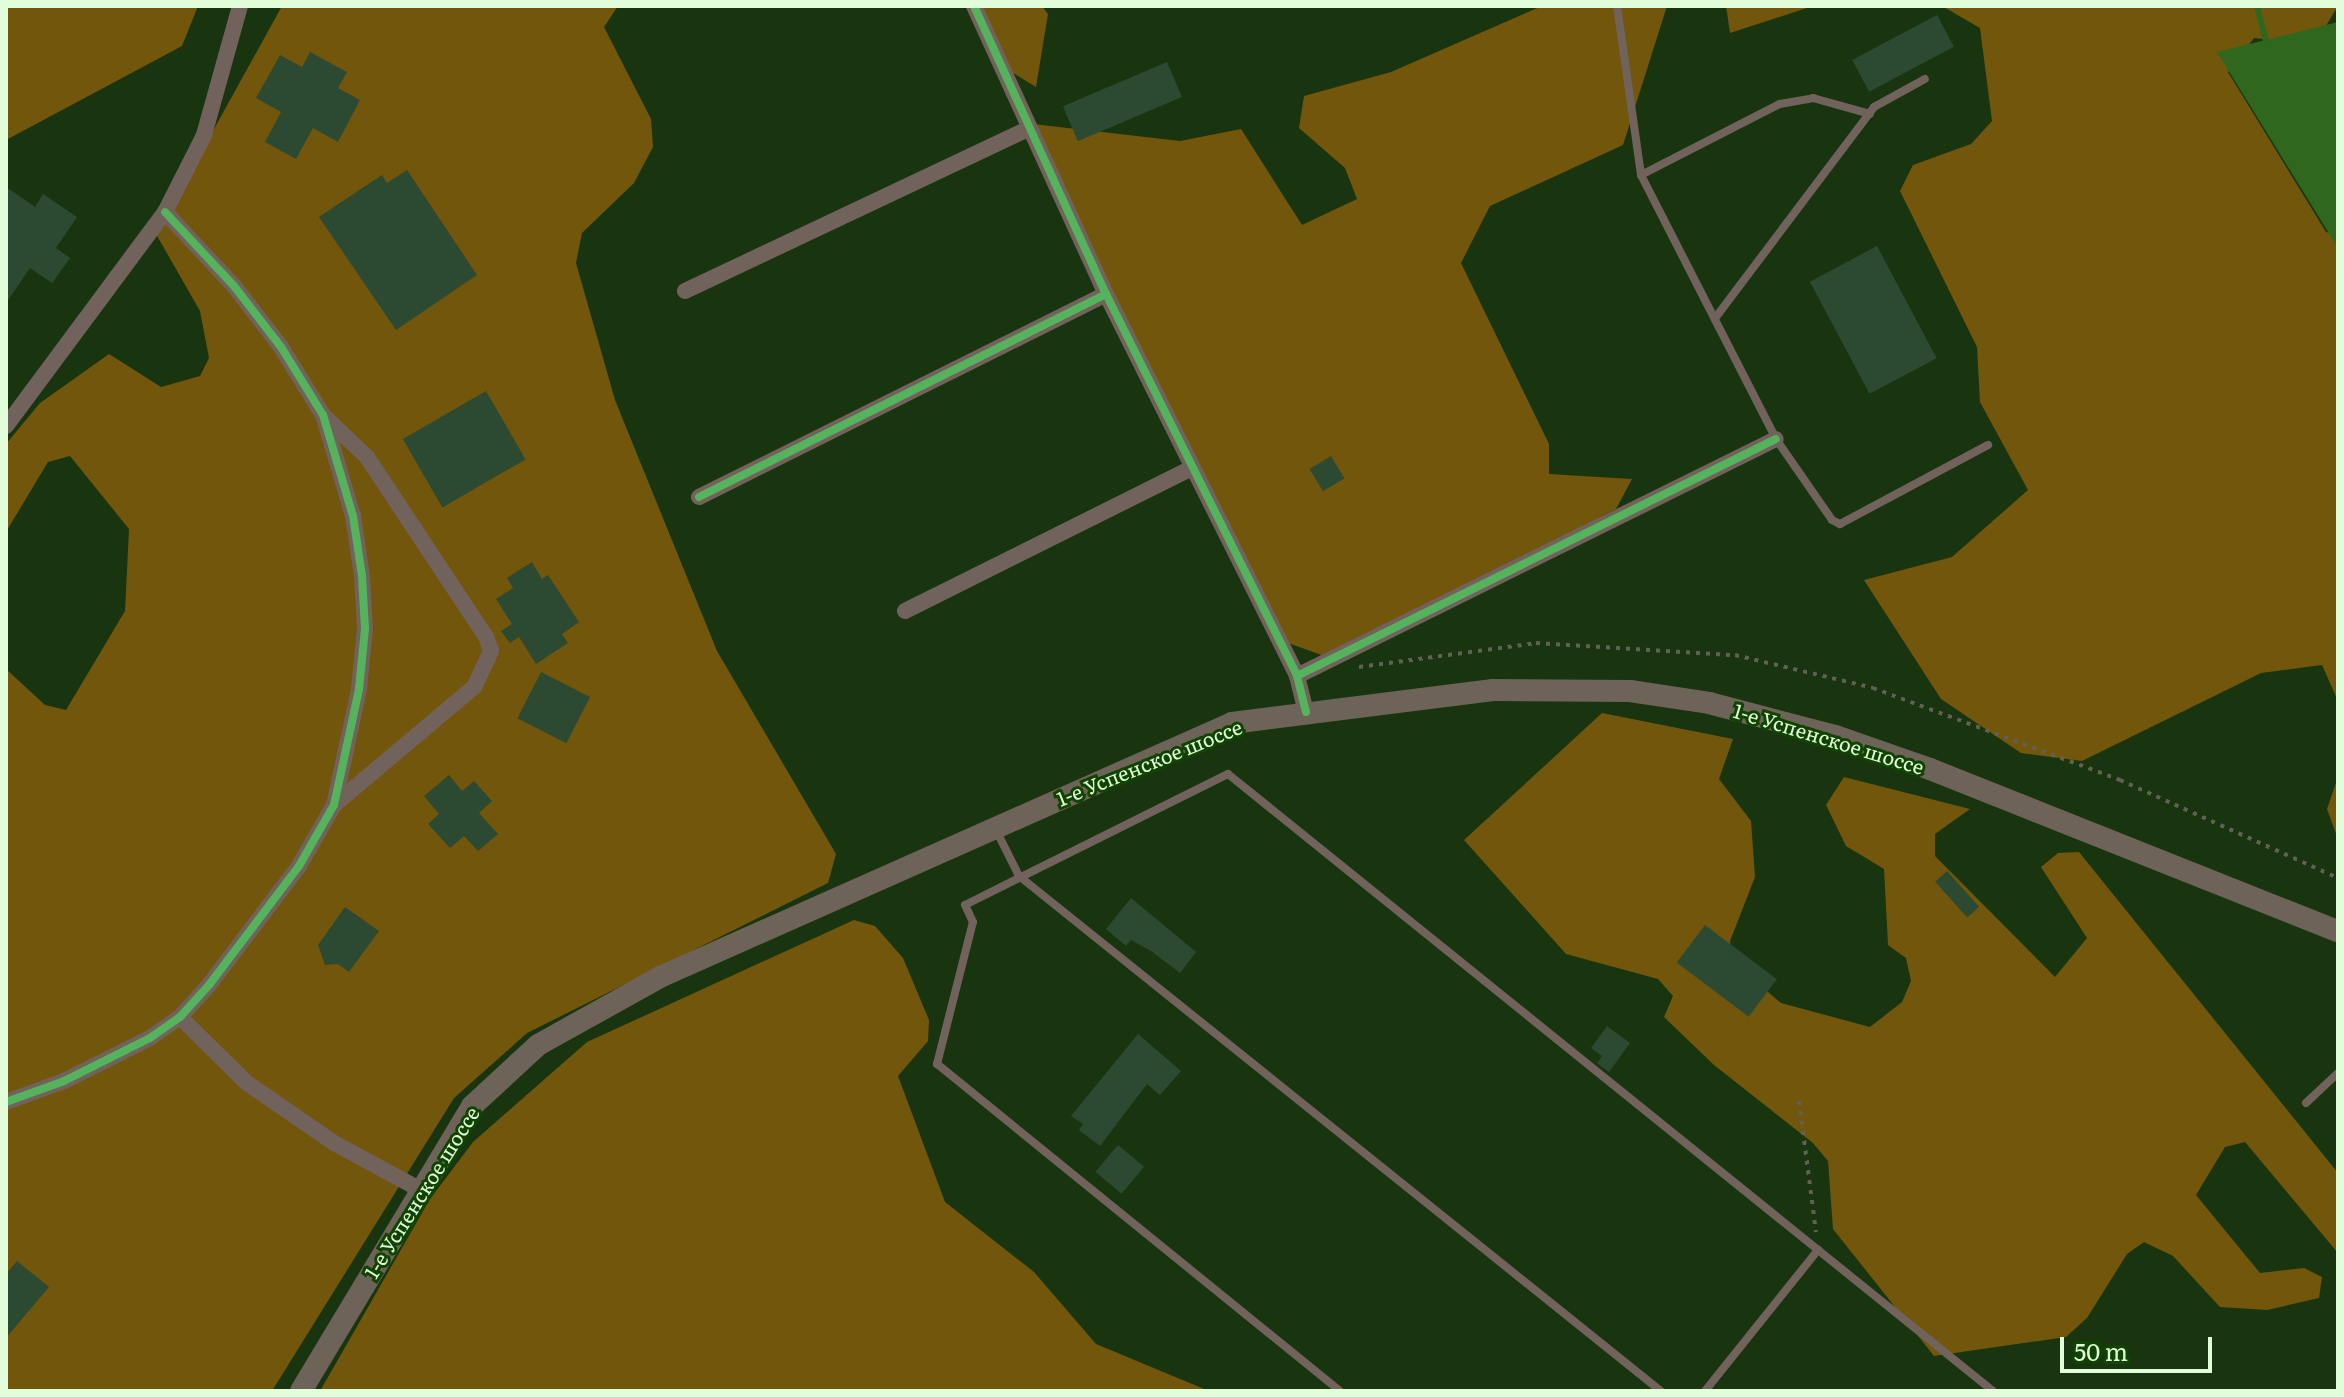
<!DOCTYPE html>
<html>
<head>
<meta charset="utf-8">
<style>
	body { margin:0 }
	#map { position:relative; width:2344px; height:1397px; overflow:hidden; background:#19350f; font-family:Literata,serif }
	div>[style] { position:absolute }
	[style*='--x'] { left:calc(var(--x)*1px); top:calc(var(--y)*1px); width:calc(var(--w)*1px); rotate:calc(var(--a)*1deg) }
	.forest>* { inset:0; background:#72560c }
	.water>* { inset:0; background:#2f671f }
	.stream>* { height:6px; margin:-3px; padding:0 3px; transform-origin:3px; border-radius:3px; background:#2f671f }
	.building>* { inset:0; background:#2c4a31; transform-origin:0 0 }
	.path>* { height:4px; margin-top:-2px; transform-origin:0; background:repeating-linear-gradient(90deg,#616054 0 4px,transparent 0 10px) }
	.service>* { height:8px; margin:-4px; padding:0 4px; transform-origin:4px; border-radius:4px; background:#71625c }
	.minor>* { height:16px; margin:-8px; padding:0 8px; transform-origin:8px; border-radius:8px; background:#71625c }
	.secondary>* { height:22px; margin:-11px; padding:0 11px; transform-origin:11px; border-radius:11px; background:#6e6359 }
	.cycleway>* { height:8px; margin:-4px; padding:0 4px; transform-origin:4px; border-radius:4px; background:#56b35d }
	span { translate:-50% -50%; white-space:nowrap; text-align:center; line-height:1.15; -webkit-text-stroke:6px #140; paint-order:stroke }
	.street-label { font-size:20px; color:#e1fdda }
	.frame { position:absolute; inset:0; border:8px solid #e1fdda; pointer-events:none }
	.scale { position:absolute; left:2060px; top:1337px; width:152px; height:36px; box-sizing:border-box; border:4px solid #e1fdda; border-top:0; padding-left:10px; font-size:24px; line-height:28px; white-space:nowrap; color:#e1fdda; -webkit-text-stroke:6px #140; paint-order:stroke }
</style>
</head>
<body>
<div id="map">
	<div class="forest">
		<i style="clip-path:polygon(6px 6px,198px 6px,182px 46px,6px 140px)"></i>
		<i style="clip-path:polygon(282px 6px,618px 6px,604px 27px,651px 119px,653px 147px,634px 183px,582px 233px,576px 263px,615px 400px,717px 651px,836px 854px,828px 883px,527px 1033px,454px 1098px,272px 1391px,6px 1391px,6px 669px,45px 705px,66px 710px,125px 611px,129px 529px,70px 456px,48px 462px,6px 532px,6px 444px,40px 403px,109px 354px,161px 387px,200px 376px,209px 358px,200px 311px,156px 234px)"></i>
		<i style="clip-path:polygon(968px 6px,1042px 6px,1048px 14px,1036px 87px,1008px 70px)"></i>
		<i style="clip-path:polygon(1542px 6px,1667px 6px,1623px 145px,1490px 206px,1461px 263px,1549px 444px,1549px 474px,1632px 479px,1616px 509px,1330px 658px,1288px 643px,1040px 156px,1033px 124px,1180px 141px,1241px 129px,1302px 225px,1357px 199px,1345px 168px,1299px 128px,1304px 96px,1391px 72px)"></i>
		<i style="clip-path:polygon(1726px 6px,1813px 6px,1730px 33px)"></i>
		<i style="clip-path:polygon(1942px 6px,2338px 6px,2315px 44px,2254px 38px,2228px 72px,2326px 232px,2338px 235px,2338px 701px,2322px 665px,2261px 673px,2082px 761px,2021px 753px,1941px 699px,1864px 580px,1952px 557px,2028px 490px,1980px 402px,1977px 347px,1900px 191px,1913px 165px,1971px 144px,1992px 121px,1980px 28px)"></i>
		<i style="clip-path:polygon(1602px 713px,1733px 739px,1719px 779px,1751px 821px,1755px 877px,1730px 941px,1733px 962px,1781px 1003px,1870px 1027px,1902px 1002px,1911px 981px,1906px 958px,1888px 945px,1884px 869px,1846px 846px,1826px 805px,1844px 777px,1970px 809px,1935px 834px,1935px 856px,2055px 977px,2087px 938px,2041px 867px,2058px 853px,2079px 852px,2338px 1173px,2338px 1253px,2245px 1142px,2225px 1147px,2196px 1195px,2260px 1273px,2304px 1268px,2322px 1277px,2319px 1298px,2267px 1310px,2220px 1307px,2173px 1256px,2144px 1242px,2127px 1254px,2087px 1318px,2066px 1337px,1934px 1356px,1833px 1229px,1828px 1161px,1813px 1143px,1714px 1065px,1664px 1017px,1673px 996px,1658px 979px,1566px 954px,1464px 840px)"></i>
		<i style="clip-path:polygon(2338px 777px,2338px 839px,2327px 809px)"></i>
		<i style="clip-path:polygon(854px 920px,875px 926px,903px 958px,929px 1020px,928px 1041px,898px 1076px,945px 1202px,1034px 1272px,1096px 1344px,1209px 1391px,320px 1391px,430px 1199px,473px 1142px,587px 1042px)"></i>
	</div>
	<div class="water">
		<i style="clip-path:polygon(2338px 22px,2338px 248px,2217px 52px)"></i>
	</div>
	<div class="stream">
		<i style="--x:2257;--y:6;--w:40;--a:75.6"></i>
	</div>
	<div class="building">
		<i style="left:1937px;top:15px;width:36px;height:96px;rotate:62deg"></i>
		<i style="clip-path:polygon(310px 52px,347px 72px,338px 88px,360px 100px,338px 142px,313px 128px,296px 159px,265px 142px,281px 112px,256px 98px,280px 55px,302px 67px)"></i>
		<i style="left:1167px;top:62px;width:38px;height:113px;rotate:67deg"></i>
		<i style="clip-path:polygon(407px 170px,477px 275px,396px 330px,319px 217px,382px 175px,387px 183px)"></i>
		<i style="clip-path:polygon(6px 187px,35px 207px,43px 194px,77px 217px,56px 248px,70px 258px,52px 283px,30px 268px,6px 303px)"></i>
		<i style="left:1877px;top:246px;width:127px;height:76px;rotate:62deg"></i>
		<i style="left:486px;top:391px;width:79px;height:96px;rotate:60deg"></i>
		<i style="left:1331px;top:456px;width:26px;height:25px;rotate:59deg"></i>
		<i style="clip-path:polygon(532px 562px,542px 579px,548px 575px,579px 622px,562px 634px,568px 643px,536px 664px,519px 637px,510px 643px,501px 631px,512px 624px,496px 599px,513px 588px,507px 578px)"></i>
		<i style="left:541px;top:672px;width:55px;height:52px;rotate:27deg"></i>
		<i style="clip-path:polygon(449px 775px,462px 791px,474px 781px,492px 801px,479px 813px,498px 834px,478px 851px,464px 836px,450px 848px,428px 824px,439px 814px,424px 796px)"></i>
		<i style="left:1947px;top:871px;width:48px;height:16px;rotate:48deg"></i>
		<i style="clip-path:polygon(1131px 898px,1196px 952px,1180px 973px,1151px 951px,1131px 940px,1126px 946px,1106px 929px)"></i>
		<i style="clip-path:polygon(345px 907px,379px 931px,349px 972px,338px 964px,325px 965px,318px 945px)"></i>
		<i style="left:1705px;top:925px;width:90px;height:47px;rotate:37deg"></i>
		<i style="clip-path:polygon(1607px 1026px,1630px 1043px,1609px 1072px,1597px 1063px,1602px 1056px,1591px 1048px)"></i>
		<i style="clip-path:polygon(1138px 1034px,1181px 1071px,1160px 1095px,1147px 1084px,1100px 1146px,1079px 1130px,1083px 1124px,1071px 1116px)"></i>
		<i style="left:1118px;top:1145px;width:34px;height:35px;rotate:40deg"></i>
		<i style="clip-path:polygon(17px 1261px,49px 1287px,6px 1338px,6px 1274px)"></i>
	</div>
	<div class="path">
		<i style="--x:1359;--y:667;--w:179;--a:-7.7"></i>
		<i style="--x:1536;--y:643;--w:199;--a:3.5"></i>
		<i style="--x:1735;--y:655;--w:142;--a:13.4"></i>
		<i style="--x:1873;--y:688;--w:264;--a:20.4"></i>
		<i style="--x:2120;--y:780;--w:239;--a:24.2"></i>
		<i style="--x:1799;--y:1101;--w:132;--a:82.6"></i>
	</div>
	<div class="service">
		<i style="--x:1617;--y:6;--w:171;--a:81.9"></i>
		<i style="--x:1641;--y:175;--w:297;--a:62.9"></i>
		<i style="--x:1776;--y:439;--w:98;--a:55.3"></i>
		<i style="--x:1832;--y:520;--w:9;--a:27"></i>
		<i style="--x:1840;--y:524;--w:168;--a:-28.1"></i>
		<i style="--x:1641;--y:175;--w:156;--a:-27.1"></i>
		<i style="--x:1780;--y:104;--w:34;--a:-10"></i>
		<i style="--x:1813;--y:98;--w:59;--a:15.7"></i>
		<i style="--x:1716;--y:317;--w:263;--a:-53"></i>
		<i style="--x:1874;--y:107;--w:58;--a:-28.8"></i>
		<i style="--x:995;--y:828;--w:54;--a:63.4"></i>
		<i style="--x:1019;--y:876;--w:823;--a:38.74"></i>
		<i style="--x:2306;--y:1103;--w:44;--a:-43.2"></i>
		<i style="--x:1340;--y:1391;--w:519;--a:-140.94"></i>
		<i style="--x:937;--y:1064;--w:146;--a:-75.8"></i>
		<i style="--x:973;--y:922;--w:19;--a:-115"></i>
		<i style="--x:965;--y:905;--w:294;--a:-26.5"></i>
		<i style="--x:1228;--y:774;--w:983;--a:38.89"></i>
		<i style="--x:1705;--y:1391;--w:181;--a:-51.3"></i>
	</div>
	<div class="minor">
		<i style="--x:974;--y:6;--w:317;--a:65.4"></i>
		<i style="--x:1106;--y:294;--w:427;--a:63.4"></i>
		<i style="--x:685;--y:291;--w:378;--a:-25.3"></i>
		<i style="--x:326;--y:418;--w:57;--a:43.6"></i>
		<i style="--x:367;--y:457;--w:216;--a:56.5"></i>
		<i style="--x:486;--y:637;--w:15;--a:70"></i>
		<i style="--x:491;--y:651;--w:40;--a:115"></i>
		<i style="--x:474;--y:687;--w:183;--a:139.9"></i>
		<i style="--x:6;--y:426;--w:267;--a:-53.4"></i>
		<i style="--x:165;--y:212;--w:86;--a:-63.1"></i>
		<i style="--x:204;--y:135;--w:134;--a:-74.4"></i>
		<i style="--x:699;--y:497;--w:455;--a:-26.5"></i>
		<i style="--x:905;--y:611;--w:321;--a:-26.5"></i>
		<i style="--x:1306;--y:712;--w:37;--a:-104"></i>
		<i style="--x:1297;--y:676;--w:534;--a:-26.33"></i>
		<i style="--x:180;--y:1017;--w:94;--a:44.6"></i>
		<i style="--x:247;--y:1083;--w:106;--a:34.6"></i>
		<i style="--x:334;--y:1143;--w:97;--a:28.4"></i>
		<i style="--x:6;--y:1102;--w:62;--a:-19.9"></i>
		<i style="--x:64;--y:1081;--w:96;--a:-26.6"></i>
		<i style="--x:150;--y:1038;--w:37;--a:-35"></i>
		<i style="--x:180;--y:1017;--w:43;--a:-47.8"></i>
		<i style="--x:209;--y:985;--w:149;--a:-52.9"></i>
		<i style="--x:299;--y:866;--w:70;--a:-60.2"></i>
		<i style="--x:334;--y:805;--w:119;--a:-77.8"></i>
		<i style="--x:359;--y:689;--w:60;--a:-84.3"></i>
		<i style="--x:365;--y:629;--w:53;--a:-93.2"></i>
		<i style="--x:362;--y:576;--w:61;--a:-98.5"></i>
		<i style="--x:353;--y:516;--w:105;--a:-106.5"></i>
		<i style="--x:323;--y:415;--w:80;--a:-121.7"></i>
		<i style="--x:281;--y:347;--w:77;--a:-127.6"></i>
		<i style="--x:234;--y:286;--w:101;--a:-133"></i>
	</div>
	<div class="secondary">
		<i style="--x:301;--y:1391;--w:332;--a:-59"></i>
		<i style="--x:472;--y:1106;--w:90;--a:-42.7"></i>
		<i style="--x:538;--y:1045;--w:140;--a:-29.1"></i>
		<i style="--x:660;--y:977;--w:626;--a:-23.94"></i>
		<i style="--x:1232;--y:723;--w:263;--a:-7.2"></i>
		<i style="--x:1493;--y:690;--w:137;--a:0.4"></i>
		<i style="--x:1630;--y:691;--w:80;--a:8.6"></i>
		<i style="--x:1709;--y:703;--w:130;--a:14.7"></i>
		<i style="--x:1835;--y:736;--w:101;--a:19.2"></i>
		<i style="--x:1930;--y:769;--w:439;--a:21.7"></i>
	</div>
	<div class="cycleway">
		<i style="--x:974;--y:6;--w:317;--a:65.4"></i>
		<i style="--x:1106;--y:294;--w:427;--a:63.4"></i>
		<i style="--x:699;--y:497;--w:455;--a:-26.5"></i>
		<i style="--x:1306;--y:712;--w:37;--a:-104"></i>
		<i style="--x:1297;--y:676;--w:534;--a:-26.33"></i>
		<i style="--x:6;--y:1102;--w:62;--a:-19.9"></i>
		<i style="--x:64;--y:1081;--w:96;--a:-26.6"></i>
		<i style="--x:150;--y:1038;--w:37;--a:-35"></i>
		<i style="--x:180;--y:1017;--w:43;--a:-47.8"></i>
		<i style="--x:209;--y:985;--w:149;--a:-52.9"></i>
		<i style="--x:299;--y:866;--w:70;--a:-60.2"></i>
		<i style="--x:334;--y:805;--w:119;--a:-77.8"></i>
		<i style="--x:359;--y:689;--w:60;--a:-84.3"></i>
		<i style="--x:365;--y:629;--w:53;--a:-93.2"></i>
		<i style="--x:362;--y:576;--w:61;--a:-98.5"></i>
		<i style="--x:353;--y:516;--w:105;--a:-106.5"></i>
		<i style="--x:323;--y:415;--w:80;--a:-121.7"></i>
		<i style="--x:281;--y:347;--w:77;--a:-127.6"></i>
		<i style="--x:234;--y:286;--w:101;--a:-133"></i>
	</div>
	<div class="street-label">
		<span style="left:1829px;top:738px;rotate:17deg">1-е Успенское шоссе</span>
		<span style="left:1149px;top:762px;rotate:-22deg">1-е Успенское шоссе</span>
		<span style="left:421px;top:1192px;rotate:-58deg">1-е Успенское шоссе</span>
	</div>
	<div class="frame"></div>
	<div class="scale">50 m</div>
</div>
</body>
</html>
